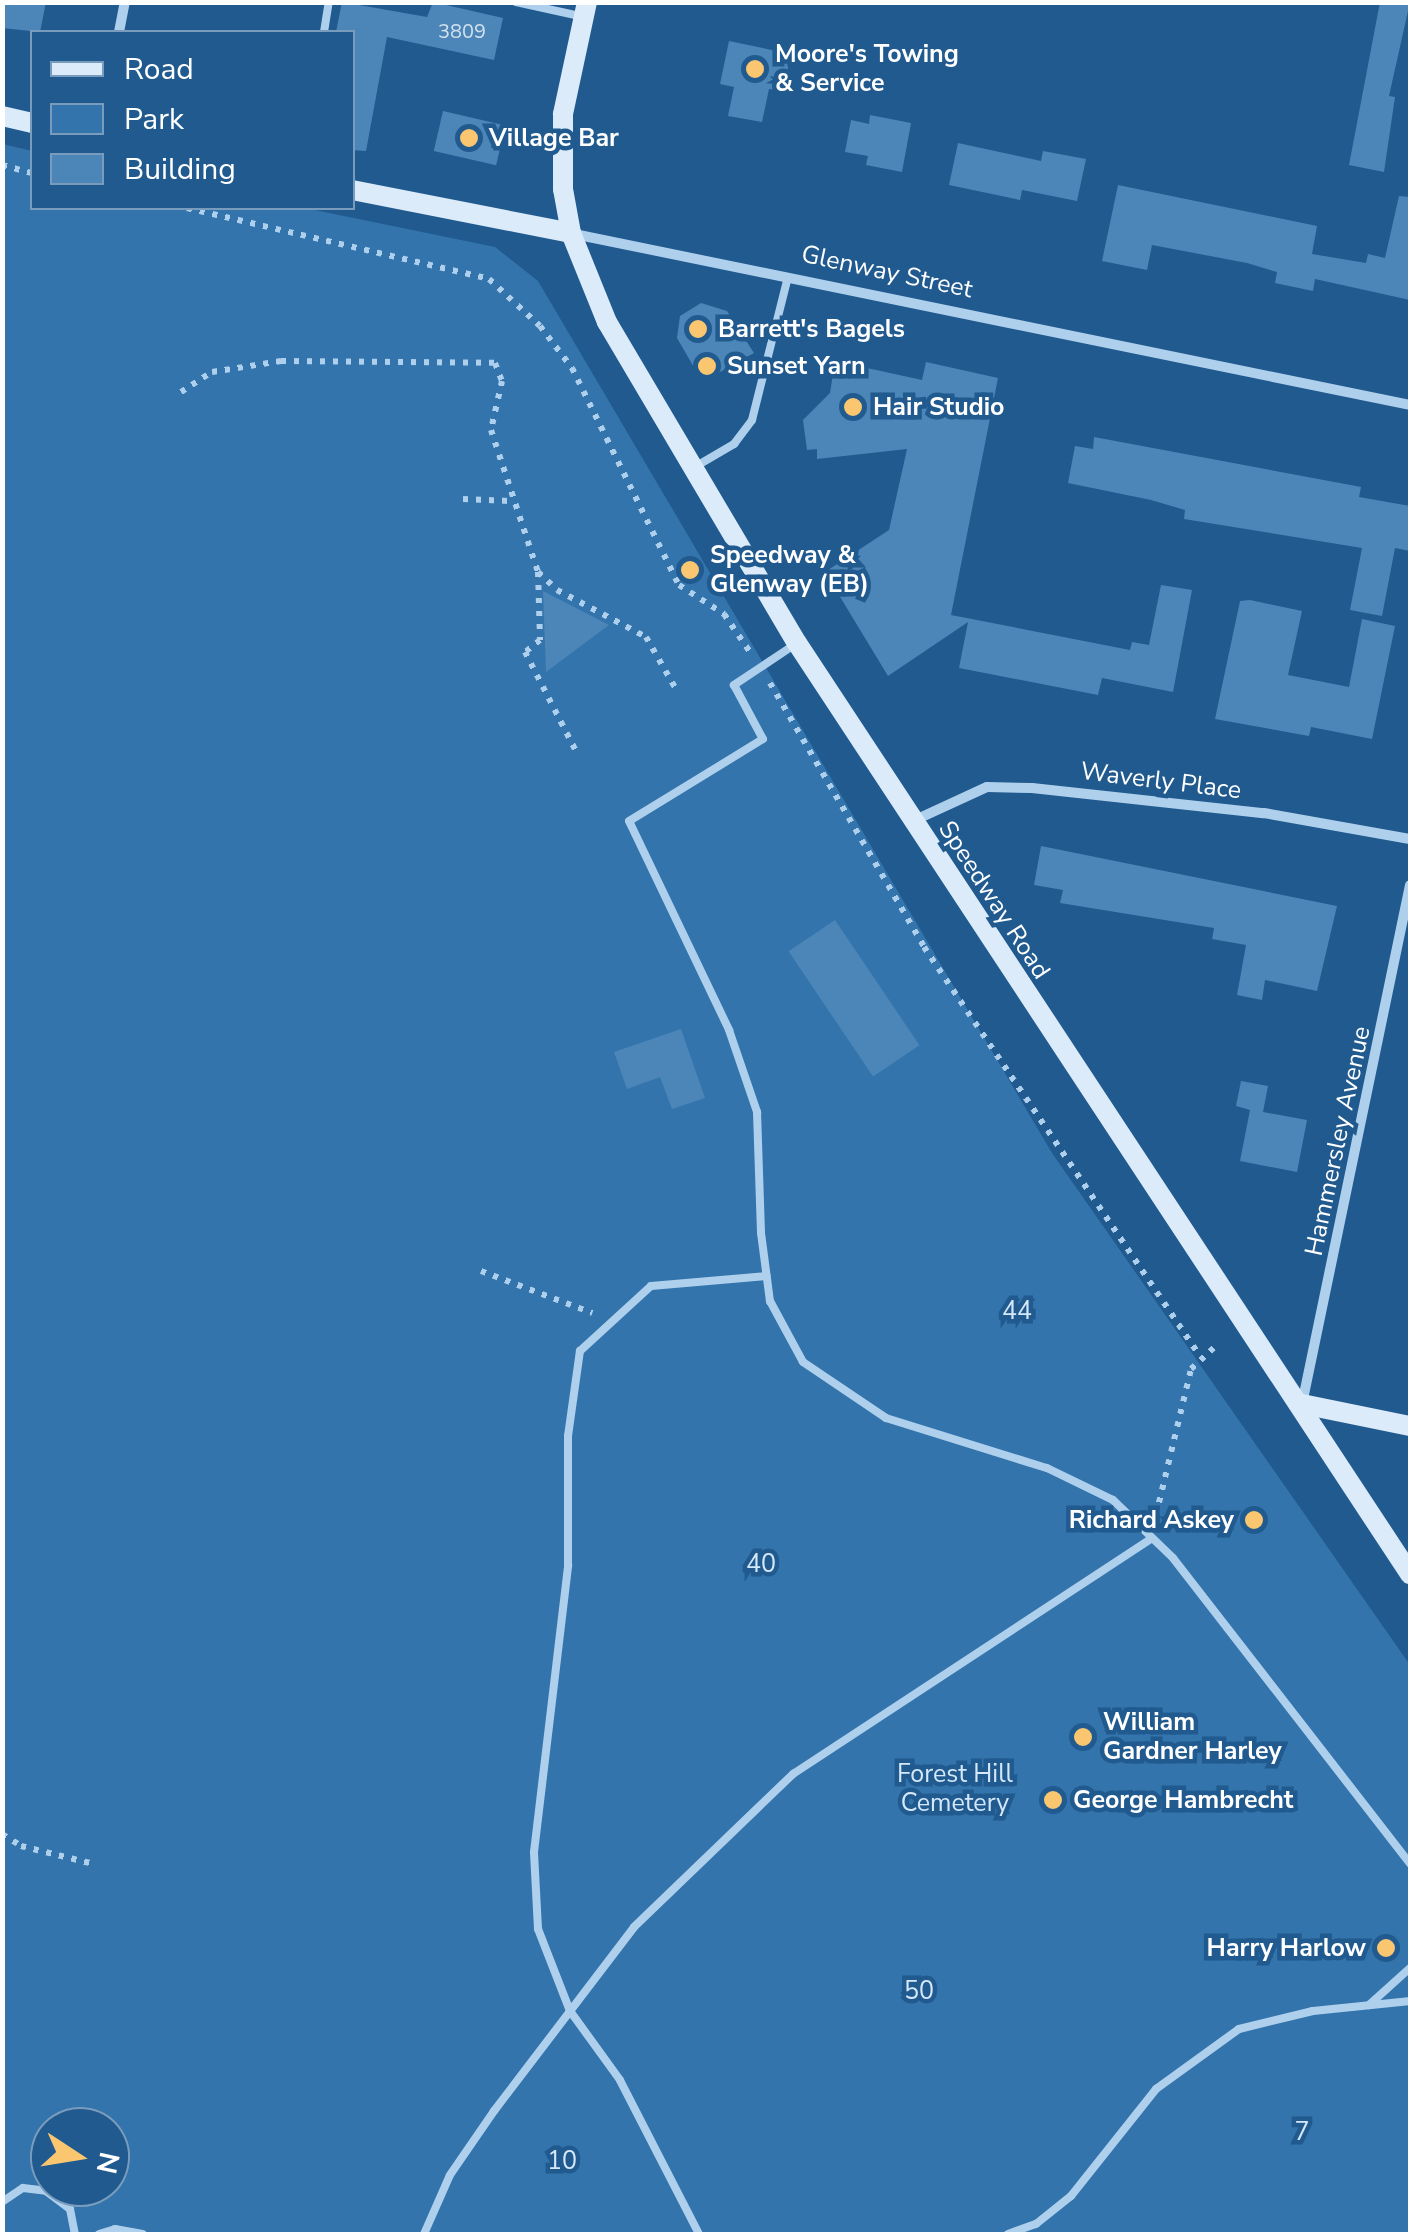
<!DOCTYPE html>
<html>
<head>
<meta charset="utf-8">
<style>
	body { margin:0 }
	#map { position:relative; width:1413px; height:2237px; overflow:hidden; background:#205a8f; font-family:"Nunito Sans",sans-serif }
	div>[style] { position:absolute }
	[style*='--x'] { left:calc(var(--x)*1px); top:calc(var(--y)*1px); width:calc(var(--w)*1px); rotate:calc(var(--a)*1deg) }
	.green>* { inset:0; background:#3374ac }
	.building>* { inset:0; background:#4c86b8; transform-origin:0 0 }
	.path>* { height:6px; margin-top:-3px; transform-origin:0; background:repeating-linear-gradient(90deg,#afd0ed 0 5px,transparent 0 13px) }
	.lane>* { height:8px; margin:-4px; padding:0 4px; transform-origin:4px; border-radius:4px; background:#afd0ed }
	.street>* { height:10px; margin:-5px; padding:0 5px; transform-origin:5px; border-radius:5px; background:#afd0ed }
	.secondary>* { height:20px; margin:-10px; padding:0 10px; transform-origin:10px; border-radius:10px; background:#dbebf9 }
	.dots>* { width:28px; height:28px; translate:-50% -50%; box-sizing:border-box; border:5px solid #205a8f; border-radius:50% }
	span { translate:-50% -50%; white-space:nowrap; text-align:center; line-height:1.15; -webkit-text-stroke:9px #205a8f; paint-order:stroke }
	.number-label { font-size:20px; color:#d2e1ed }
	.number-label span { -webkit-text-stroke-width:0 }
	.poi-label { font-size:25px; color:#fff; font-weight:700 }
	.left { translate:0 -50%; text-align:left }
	.right { translate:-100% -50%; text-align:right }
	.street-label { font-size:25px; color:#fff }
	.park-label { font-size:25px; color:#d4e8f9 }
	.frame { position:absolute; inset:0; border:5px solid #fff; pointer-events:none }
	.legend { position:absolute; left:30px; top:30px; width:325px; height:180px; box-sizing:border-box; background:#205a8f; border:2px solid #799cbc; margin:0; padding:12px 18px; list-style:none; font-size:30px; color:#fff }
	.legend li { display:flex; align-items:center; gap:20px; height:50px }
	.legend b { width:50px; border:2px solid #799cbc }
	.north { position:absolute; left:30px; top:2107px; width:100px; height:100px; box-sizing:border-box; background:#205a8f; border:2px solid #799cbc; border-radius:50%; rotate:102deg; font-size:28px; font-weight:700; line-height:40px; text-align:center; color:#fff }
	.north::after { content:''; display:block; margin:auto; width:35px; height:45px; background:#fac670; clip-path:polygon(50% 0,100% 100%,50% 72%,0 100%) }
</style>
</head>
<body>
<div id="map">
	<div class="green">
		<i style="clip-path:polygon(evenodd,3px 144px,32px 151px,32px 208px,305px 208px,495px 247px,538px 281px,1052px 1153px,1410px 1665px,1410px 2234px,3px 2234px,3px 144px,50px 2127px,110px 2127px,110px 2187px,50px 2187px,50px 2127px)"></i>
	</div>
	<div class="building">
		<i style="clip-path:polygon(2px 2px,46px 2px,40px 32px,2px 28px)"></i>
		<i style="clip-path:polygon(342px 2px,427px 17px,433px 2px,503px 18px,494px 60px,387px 37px,366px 151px,352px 150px,352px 32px,336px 32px)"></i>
		<i style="clip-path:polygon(1380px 2px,1410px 2px,1389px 96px,1395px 97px,1384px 172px,1349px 165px)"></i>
		<i style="clip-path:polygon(729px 41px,791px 54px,783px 91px,769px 89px,762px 122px,728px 116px,734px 87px,720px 84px)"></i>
		<i style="left:443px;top:111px;width:64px;height:41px;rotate:13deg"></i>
		<i style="clip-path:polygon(870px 115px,911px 123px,902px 172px,866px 165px,868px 156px,845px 152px,851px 120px,869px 124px)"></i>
		<i style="clip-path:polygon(958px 143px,1041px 161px,1043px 151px,1086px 159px,1077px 201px,1022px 190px,1020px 200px,949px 185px)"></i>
		<i style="clip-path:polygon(1118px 185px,1317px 226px,1312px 254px,1366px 263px,1368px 254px,1385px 258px,1399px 196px,1410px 197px,1410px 300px,1315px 279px,1313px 291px,1275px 283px,1277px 272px,1247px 263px,1152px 245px,1147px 270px,1102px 261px)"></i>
		<i style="clip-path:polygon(701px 303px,727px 311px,754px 353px,713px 376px,695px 369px,677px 338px,680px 316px)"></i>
		<i style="clip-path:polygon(835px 361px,922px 380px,926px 362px,998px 378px,951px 615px,1130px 650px,1132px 642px,1149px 645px,1161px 585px,1192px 590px,1173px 692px,1102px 678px,1098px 695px,959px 668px,968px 622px,888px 676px,825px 572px,889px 530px,907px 449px,817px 459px,817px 449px,807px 450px,803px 420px,830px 393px)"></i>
		<i style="clip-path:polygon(1094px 437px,1361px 487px,1359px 497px,1410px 506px,1410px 551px,1395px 548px,1382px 616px,1350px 610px,1362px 548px,1184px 519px,1185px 510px,1151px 500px,1068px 483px,1075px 446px,1093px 449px)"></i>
		<i style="clip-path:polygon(543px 591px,609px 625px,546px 672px)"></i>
		<i style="clip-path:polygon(1250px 600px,1302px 611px,1288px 675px,1349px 687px,1362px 619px,1395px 626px,1372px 739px,1311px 727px,1309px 736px,1215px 719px,1240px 601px)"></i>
		<i style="clip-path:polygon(1041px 846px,1337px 906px,1317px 991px,1265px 980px,1262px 1000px,1237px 995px,1246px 945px,1212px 939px,1214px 928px,1060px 903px,1063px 890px,1034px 885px)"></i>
		<i style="left:835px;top:920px;width:151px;height:56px;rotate:56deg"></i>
		<i style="clip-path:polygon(681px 1029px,705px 1098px,672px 1109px,660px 1077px,627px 1089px,614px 1052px)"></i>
		<i style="clip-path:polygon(1241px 1081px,1268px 1086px,1263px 1112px,1307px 1120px,1297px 1172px,1240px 1161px,1250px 1110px,1236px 1106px)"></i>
	</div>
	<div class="path">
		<i style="--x:2;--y:165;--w:31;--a:15"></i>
		<i style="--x:187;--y:208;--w:310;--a:13.2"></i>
		<i style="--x:489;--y:279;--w:69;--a:42.7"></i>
		<i style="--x:540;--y:326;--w:53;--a:52.7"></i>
		<i style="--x:572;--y:368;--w:242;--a:63.8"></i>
		<i style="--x:679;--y:585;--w:54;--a:32.8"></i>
		<i style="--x:724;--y:614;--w:46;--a:55.6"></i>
		<i style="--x:181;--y:392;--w:37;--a:-33"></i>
		<i style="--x:212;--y:372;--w:70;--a:-9.1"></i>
		<i style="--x:281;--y:361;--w:214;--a:0.5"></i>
		<i style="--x:495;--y:363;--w:19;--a:69"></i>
		<i style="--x:502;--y:381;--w:50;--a:102.7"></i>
		<i style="--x:491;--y:430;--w:150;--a:71.7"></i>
		<i style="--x:538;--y:572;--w:26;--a:43"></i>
		<i style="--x:557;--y:590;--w:101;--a:27.8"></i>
		<i style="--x:646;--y:637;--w:62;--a:60.1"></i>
		<i style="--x:463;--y:499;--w:49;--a:2.3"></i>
		<i style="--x:538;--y:572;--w:68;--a:88.3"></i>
		<i style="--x:540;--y:640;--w:19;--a:141"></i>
		<i style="--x:525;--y:652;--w:114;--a:62.8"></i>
		<i style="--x:770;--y:683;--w:306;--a:59.7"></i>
		<i style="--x:924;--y:947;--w:493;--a:56"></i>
		<i style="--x:481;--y:1271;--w:119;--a:20.7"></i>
		<i style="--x:1156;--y:1515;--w:150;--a:-76.5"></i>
		<i style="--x:1191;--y:1369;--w:38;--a:-43"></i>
		<i style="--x:2;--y:1834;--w:22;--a:32"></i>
		<i style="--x:21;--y:1846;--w:75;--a:13.9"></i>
	</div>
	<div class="lane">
		<i style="--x:516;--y:2;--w:70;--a:12.4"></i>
		<i style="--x:324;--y:32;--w:30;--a:-81"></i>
		<i style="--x:693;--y:468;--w:48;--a:-30.3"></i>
		<i style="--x:734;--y:444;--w:30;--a:-53"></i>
		<i style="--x:752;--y:420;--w:147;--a:-75.9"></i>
		<i style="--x:797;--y:643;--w:76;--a:146.3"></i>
		<i style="--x:734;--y:685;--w:61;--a:61.8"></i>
		<i style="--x:763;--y:739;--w:157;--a:148.5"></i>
		<i style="--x:629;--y:821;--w:232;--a:64.4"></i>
		<i style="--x:729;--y:1030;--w:87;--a:71.1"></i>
		<i style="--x:757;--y:1112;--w:121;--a:88.1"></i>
		<i style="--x:761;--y:1233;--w:69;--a:82.5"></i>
		<i style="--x:770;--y:1301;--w:69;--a:61.6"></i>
		<i style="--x:803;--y:1362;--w:100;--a:34"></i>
		<i style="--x:886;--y:1418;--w:169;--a:17.3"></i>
		<i style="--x:1047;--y:1468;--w:73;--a:25.9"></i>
		<i style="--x:1113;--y:1500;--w:83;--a:44"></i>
		<i style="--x:1173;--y:1558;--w:387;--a:52.2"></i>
		<i style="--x:1369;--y:2005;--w:55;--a:-42.1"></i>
		<i style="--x:2;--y:2202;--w:25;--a:-34"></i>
		<i style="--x:23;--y:2188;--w:23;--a:7"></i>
		<i style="--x:46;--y:2191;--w:30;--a:37"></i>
		<i style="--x:70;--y:2209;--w:25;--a:79"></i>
		<i style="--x:99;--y:2234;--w:17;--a:-17"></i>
		<i style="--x:115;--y:2229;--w:28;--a:10"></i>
		<i style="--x:424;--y:2234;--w:64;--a:-66.2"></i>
		<i style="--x:450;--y:2175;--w:78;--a:-55.5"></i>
		<i style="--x:494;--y:2111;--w:231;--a:-52.7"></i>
		<i style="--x:634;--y:1927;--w:221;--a:-43.9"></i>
		<i style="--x:793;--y:1774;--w:426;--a:-33.3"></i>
		<i style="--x:699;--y:2234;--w:173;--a:-117.2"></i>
		<i style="--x:620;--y:2080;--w:85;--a:-125.9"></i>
		<i style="--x:570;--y:2011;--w:88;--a:-111.3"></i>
		<i style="--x:538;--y:1929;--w:77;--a:-93"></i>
		<i style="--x:534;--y:1852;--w:289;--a:-83.2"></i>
		<i style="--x:568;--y:1565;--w:129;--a:-90"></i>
		<i style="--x:568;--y:1436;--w:86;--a:-82"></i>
		<i style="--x:580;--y:1351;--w:96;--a:-42.5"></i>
		<i style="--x:651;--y:1286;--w:116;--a:-4.9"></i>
		<i style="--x:1008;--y:2234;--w:30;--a:-20"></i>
		<i style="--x:1036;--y:2224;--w:45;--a:-38.7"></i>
		<i style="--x:1071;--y:2196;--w:137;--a:-51.5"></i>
		<i style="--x:1156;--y:2089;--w:102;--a:-35.9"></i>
		<i style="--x:1239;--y:2029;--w:76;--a:-13.7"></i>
		<i style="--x:1313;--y:2011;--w:98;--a:-5.9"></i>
	</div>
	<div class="street">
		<i style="--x:119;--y:32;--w:31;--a:-79"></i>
		<i style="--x:574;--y:234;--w:853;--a:11.56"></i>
		<i style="--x:913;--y:821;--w:81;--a:-24.7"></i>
		<i style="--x:987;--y:787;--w:45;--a:1.3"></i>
		<i style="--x:1032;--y:788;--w:233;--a:6.2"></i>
		<i style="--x:1264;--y:813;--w:148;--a:10.1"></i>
		<i style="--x:1302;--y:1404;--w:530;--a:-78.24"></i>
	</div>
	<div class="secondary">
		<i style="--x:587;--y:2;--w:115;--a:102.1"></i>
		<i style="--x:563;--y:114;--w:75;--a:90"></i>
		<i style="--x:563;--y:189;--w:45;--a:79.7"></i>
		<i style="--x:571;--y:233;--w:96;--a:68"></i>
		<i style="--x:607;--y:322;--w:373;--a:59.4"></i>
		<i style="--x:797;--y:643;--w:1115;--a:56.64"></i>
		<i style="--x:2;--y:116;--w:31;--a:13"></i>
		<i style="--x:352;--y:190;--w:223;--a:11.1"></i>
		<i style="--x:1302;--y:1404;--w:110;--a:11.5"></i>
	</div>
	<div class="dots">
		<i style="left:755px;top:69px;background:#fac670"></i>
		<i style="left:469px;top:138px;background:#fac670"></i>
		<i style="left:698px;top:329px;background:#fac670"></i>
		<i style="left:707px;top:366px;background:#fac670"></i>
		<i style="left:853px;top:407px;background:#fac670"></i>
		<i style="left:690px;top:570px;background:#fac670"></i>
		<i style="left:1254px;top:1520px;background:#fac670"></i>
		<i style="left:1083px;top:1737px;background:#fac670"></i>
		<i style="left:1053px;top:1800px;background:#fac670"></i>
		<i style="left:1386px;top:1948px;background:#fac670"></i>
	</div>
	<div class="number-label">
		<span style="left:462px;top:31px">3809</span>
	</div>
	<div class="poi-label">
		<span class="left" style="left:775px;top:69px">Moore's Towing<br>&amp; Service</span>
		<span class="left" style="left:489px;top:138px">Village Bar</span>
		<span class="left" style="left:718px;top:329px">Barrett's Bagels</span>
		<span class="left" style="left:727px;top:366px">Sunset Yarn</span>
		<span class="left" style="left:873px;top:407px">Hair Studio</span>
		<span class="left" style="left:710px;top:570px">Speedway &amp;<br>Glenway (EB)</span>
		<span class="right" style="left:1234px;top:1520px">Richard Askey</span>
		<span class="left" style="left:1103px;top:1737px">William<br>Gardner Harley</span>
		<span class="left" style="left:1073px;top:1800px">George Hambrecht</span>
		<span class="right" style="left:1366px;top:1948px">Harry Harlow</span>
	</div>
	<div class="street-label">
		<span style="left:887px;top:272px;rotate:12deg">Glenway Street</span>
		<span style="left:1161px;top:781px;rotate:7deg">Waverly Place</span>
		<span style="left:994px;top:900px;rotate:57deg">Speedway Road</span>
		<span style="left:1338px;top:1141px;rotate:-78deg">Hammersley Avenue</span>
	</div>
	<div class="park-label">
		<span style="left:1017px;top:1311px">44</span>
		<span style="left:761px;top:1564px">40</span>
		<span style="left:955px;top:1789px">Forest Hill<br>Cemetery</span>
		<span style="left:919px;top:1991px">50</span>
		<span style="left:1302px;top:2132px">7</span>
		<span style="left:562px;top:2161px">10</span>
	</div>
	<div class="frame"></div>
	<ul class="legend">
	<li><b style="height:12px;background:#dbebf9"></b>Road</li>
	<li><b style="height:28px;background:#3374ac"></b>Park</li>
	<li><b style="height:28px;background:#4c86b8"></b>Building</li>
	</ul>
	<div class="north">N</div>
</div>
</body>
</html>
